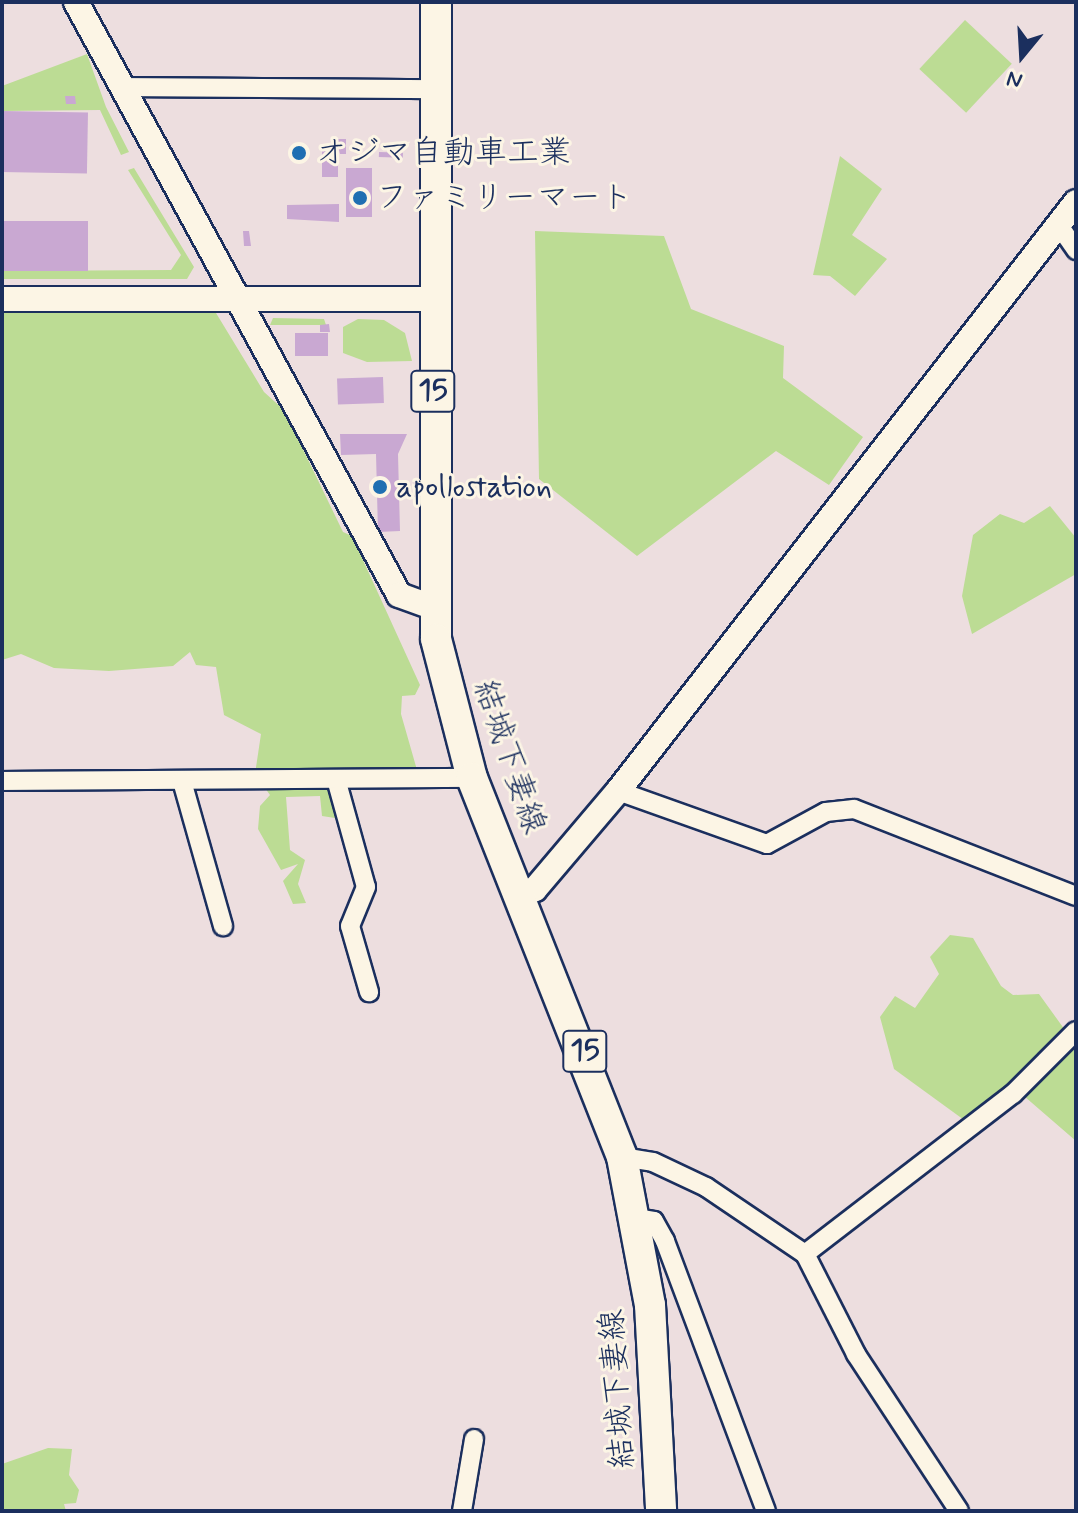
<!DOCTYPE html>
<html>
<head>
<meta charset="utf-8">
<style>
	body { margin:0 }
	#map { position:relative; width:1078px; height:1513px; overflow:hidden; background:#eddedf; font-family:Mynerve,"Klee One",sans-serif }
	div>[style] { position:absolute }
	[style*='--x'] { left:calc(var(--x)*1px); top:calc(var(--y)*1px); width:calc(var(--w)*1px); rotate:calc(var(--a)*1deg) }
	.green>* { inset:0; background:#bcdc94; transform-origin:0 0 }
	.building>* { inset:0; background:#c9a8d2; transform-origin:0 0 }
	.roads { filter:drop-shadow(2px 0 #1b2f5e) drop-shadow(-2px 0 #1b2f5e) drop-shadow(0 2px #1b2f5e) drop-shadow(0 -2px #1b2f5e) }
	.minor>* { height:18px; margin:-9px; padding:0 9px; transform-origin:9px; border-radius:9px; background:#fcf5e5 }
	.tertiary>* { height:24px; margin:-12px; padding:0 12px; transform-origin:12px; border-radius:12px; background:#fcf5e5 }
	.primary>* { height:30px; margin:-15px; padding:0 15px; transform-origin:15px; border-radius:15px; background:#fcf5e5 }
	.dots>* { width:22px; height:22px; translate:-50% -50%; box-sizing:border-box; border:4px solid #fcf5e5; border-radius:50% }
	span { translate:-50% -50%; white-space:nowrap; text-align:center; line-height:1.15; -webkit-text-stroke:6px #fcf5e5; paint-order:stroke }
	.shield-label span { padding:2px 6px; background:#fcf5e5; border:2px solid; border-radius:6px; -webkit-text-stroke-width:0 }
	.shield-label { font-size:30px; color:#1b2f5e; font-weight:700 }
	.poi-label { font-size:32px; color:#1b2f5e }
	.left { translate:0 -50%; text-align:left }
	.street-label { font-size:32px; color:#1b2f5e }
	.frame { position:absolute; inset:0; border:4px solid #1b2f5e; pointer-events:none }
	.north { position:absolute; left:982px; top:16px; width:80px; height:80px; -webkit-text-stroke:6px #fcf5e5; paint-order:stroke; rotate:198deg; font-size:22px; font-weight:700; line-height:32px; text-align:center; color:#1b2f5e }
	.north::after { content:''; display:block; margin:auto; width:28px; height:36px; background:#1b2f5e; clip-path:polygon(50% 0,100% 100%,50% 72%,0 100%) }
</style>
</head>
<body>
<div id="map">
	<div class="green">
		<i style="left:965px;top:20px;width:64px;height:67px;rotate:43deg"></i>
		<i style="clip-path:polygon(87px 54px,106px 107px,129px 152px,121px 155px,100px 110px,2px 111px,2px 86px)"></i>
		<i style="clip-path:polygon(840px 156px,882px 189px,852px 235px,887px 259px,855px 296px,830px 276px,813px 275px)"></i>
		<i style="clip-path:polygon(134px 168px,194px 267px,187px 279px,2px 279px,2px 271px,171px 270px,181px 255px,128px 170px)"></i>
		<i style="clip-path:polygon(535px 231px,664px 236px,691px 309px,784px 346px,783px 378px,863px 437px,829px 485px,776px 451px,637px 556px,539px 479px)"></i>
		<i style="clip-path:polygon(2px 301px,33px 313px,49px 306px,216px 313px,264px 392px,284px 410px,343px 532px,352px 536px,420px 685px,415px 695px,402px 696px,401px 714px,417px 770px,347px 783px,335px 818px,322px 816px,320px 796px,286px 797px,290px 850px,305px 860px,298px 884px,306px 903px,293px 904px,283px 881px,298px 864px,281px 870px,258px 829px,260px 806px,270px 795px,255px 774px,261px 734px,224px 715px,216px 667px,196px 665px,190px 652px,173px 666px,109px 671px,54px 668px,21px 654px,2px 660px)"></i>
		<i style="clip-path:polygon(273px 318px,324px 319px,326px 325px,270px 325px)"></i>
		<i style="clip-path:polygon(358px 319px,384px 320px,405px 333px,412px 361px,367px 362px,343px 353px,343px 327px)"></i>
		<i style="clip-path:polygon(1050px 506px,1076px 538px,1076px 574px,972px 634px,962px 596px,973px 535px,1000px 514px,1024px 523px)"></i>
		<i style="clip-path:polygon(950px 935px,973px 938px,1001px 986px,1013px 995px,1039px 994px,1070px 1037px,1076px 1031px,1076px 1141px,1017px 1090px,971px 1125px,894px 1069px,880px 1017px,895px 996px,915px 1008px,939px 974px,930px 957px)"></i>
		<i style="clip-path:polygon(48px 1448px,72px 1449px,69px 1475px,79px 1490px,76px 1503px,64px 1504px,66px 1511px,2px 1511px,2px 1464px)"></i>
	</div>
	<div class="building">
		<i style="clip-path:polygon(65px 96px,75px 96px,76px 104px,66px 104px)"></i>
		<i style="left:2px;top:111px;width:86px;height:61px;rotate:1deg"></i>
		<i style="clip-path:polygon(336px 139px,346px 139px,346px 154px,340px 154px)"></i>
		<i style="left:322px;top:148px;width:16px;height:29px"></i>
		<i style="left:379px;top:152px;width:24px;height:5px;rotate:2deg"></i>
		<i style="left:346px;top:168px;width:26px;height:49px"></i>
		<i style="clip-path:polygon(339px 204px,339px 222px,287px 219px,287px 205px)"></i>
		<i style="left:2px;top:221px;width:86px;height:50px"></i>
		<i style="clip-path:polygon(243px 231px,249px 231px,251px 246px,244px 246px)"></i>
		<i style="clip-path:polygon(329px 324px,330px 332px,320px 332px,320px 325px)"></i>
		<i style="left:295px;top:333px;width:33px;height:23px"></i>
		<i style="left:383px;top:377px;width:26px;height:46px;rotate:88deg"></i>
		<i style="clip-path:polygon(340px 434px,407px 434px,398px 454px,400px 531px,378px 532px,376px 454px,341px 455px)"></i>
	</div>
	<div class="roads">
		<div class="minor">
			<i style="--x:126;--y:87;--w:309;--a:0.4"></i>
			<i style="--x:1058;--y:224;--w:32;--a:55"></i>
			<i style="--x:336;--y:779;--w:112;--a:74.5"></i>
			<i style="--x:366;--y:887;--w:42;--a:112.3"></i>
			<i style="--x:350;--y:926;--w:69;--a:73.9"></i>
			<i style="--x:2;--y:781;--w:470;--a:-0.4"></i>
			<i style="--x:182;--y:781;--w:151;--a:74.2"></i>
			<i style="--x:618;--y:791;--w:158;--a:19.6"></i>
			<i style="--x:767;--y:844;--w:67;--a:-28.5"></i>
			<i style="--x:826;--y:812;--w:28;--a:-6"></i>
			<i style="--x:854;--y:809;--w:238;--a:21.4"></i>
			<i style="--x:622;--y:1157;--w:31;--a:9"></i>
			<i style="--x:653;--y:1162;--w:59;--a:25.3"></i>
			<i style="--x:706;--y:1187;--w:120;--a:34.1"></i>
			<i style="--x:637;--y:1218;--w:17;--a:10"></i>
			<i style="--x:654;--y:1221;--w:23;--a:61"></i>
			<i style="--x:665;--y:1241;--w:288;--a:69.5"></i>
			<i style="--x:462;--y:1511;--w:73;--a:-80.5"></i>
			<i style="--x:959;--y:1511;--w:188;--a:-123.3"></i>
			<i style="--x:856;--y:1354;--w:112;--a:-117"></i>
			<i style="--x:805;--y:1254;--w:262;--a:-37.6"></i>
			<i style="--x:1013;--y:1094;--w:89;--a:-45"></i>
		</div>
		<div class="tertiary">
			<i style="--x:76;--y:2;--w:675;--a:61.42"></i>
			<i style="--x:399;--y:595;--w:37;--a:20"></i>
			<i style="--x:2;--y:299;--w:431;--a:0"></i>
			<i style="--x:521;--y:895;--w:15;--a:-23"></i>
			<i style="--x:535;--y:889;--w:128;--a:-49.7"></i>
			<i style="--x:618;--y:791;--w:746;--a:-52.13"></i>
		</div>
		<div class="primary">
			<i style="--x:436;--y:2;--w:637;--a:90"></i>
			<i style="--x:436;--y:639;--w:144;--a:75.5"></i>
			<i style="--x:472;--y:778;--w:408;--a:68.4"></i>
			<i style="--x:622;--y:1157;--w:151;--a:79.3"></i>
			<i style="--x:650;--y:1305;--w:206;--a:86.9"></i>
		</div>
	</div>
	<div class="dots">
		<i style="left:299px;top:153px;background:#1f6fb2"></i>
		<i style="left:360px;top:198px;background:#1f6fb2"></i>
		<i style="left:380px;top:487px;background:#1f6fb2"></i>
	</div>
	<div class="shield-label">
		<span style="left:433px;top:391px">15</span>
		<span style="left:585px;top:1051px">15</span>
	</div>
	<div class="poi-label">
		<span class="left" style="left:315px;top:153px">オジマ自動車工業</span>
		<span class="left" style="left:376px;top:198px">ファミリーマート</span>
		<span class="left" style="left:396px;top:487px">apollostation</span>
	</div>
	<div class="street-label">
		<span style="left:509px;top:757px;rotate:71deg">結城下妻線</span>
		<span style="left:618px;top:1389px;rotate:-94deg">結城下妻線</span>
	</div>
	<div class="frame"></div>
	<div class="north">N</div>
</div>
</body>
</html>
